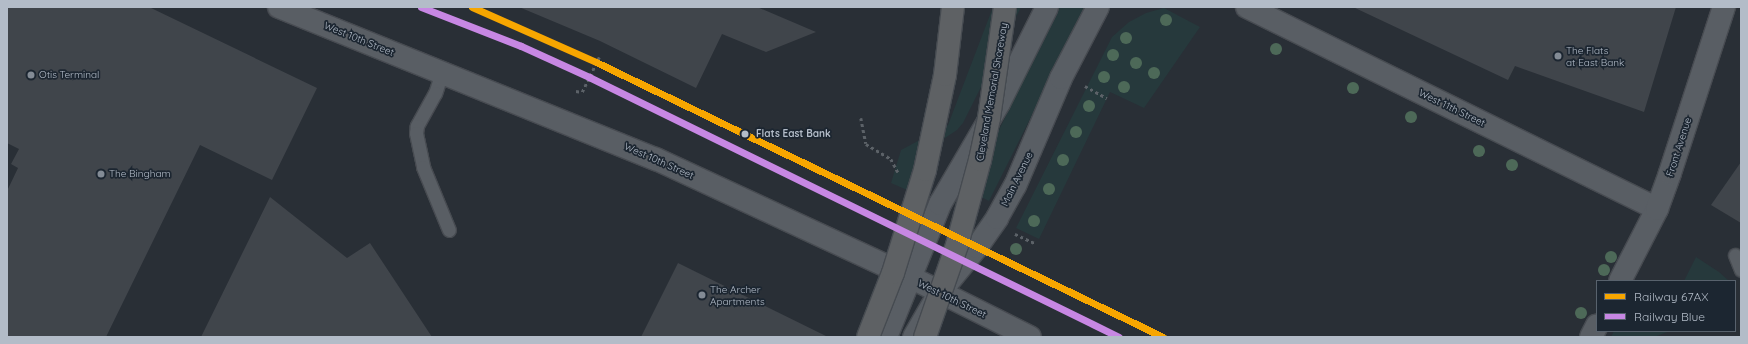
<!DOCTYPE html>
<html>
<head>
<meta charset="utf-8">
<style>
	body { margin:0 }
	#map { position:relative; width:1748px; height:344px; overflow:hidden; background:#292f36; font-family:Quicksand,sans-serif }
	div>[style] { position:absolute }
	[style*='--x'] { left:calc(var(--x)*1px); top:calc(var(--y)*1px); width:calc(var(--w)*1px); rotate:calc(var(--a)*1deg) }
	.green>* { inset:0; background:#26393c }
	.building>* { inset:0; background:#40454b }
	.path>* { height:2.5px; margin-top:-1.25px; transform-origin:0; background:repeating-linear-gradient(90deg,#5c6268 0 3px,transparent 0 6px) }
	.roads { filter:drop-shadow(1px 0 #474b51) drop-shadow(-1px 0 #474b51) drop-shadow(0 1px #474b51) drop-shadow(0 -1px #474b51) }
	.lane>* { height:13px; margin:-6.5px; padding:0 6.5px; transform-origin:6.5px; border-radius:6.5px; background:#595e64 }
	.street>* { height:22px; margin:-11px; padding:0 11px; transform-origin:11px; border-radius:11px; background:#595e64 }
	.bridges { filter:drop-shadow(1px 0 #464b51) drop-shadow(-1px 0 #464b51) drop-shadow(0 1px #464b51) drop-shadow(0 -1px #464b51) }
	.highway-bridge>* { height:22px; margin:-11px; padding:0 11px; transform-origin:11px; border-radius:11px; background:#5e6164 }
	.rail-1>* { height:7px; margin:-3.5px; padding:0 3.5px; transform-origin:3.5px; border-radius:3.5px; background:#f7a600 }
	.rail-2>* { height:7px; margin:-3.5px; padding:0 3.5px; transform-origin:3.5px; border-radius:3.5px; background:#c787e3 }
	.trees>* { width:12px; height:12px; margin:-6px; border-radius:50%; background:#4d6958 }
	.dots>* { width:11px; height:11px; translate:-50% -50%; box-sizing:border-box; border:2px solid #1c2631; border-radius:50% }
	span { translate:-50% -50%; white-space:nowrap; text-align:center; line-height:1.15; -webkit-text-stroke:3.5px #1c2631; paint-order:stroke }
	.street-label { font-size:10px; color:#b3bcc8 }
	.poi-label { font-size:10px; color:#b3bcc8 }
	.left { translate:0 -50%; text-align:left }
	.stop-label { font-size:10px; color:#b3bcc8; font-weight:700 }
	.frame { position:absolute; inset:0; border:8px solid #b3bcc8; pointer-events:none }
	.legend { position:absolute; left:1596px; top:280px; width:140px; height:52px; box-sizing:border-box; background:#1c2631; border:1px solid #58626d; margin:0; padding:5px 7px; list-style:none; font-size:12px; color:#b3bcc8 }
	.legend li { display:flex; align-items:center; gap:8px; height:20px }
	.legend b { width:20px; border:1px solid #58626d }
</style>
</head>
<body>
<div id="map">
	<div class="green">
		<i style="clip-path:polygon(993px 7px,1021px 7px,963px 123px,957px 130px,924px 152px,919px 159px,907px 190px,891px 183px,901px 150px,948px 125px)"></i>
		<i style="clip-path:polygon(1057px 7px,1086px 7px,989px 201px,969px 191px,1043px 40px)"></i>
		<i style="clip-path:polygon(1164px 8px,1200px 27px,1144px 108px,1110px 92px,1039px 239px,1016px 228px,1112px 37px,1129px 22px,1146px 13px)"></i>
		<i style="clip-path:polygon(1696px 257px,1719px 272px,1729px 281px,1684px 281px)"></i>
		<i style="clip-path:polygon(1614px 331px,1670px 331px,1654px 337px,1611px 337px)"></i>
	</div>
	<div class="building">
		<i style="clip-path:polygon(7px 7px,149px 7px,317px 88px,272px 180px,200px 145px,106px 337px,7px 337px,7px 191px,18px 168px,11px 164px,19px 149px,7px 143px)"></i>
		<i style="clip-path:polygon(519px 7px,757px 7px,816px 32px,766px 52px,722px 34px,696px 88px,600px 41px)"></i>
		<i style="clip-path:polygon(1353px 7px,1676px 7px,1644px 112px,1515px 66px,1508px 80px)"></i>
		<i style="clip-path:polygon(1741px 162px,1741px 223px,1711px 205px)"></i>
		<i style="clip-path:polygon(270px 197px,347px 258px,370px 243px,432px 337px,201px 337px)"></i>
		<i style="clip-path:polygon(678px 263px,828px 337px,641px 337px)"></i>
	</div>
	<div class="path">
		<i style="--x:1085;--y:86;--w:25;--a:29"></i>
		<i style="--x:576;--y:91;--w:6;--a:9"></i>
		<i style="--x:582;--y:92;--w:39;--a:-64"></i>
		<i style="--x:861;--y:118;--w:26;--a:79"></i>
		<i style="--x:866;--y:144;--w:29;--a:31"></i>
		<i style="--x:891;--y:159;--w:15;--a:62"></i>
		<i style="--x:1015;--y:234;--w:23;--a:25"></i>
	</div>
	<div class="roads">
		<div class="lane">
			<i style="--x:442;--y:72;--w:22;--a:108"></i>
			<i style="--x:435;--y:93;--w:38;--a:119"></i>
			<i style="--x:417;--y:126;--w:7;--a:98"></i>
			<i style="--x:416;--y:133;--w:35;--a:78"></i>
			<i style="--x:423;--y:167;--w:68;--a:67.6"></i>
			<i style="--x:1735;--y:255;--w:16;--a:68"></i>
		</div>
		<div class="street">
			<i style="--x:279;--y:7;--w:406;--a:22"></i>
			<i style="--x:656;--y:159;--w:280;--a:24.9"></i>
			<i style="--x:910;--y:277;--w:134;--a:26.6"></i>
			<i style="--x:1247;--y:7;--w:457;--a:26.2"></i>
			<i style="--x:1620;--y:281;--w:81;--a:-62.8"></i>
			<i style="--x:1657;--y:209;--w:38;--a:-70"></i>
			<i style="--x:1670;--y:173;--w:175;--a:-72"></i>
			<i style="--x:886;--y:337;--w:144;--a:-67.9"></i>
			<i style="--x:940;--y:204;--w:117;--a:-59.7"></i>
			<i style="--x:999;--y:103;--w:107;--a:-63.4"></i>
			<i style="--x:914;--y:337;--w:52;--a:-60"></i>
			<i style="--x:940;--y:292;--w:58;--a:-50.6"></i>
			<i style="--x:977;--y:247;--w:35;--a:-55"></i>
			<i style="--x:997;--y:218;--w:37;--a:-61"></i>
			<i style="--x:1015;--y:186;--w:117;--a:-66.9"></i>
			<i style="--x:1061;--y:78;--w:80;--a:-62.5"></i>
			<i style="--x:1591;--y:337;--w:13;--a:-63"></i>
		</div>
	</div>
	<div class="bridges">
		<div class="highway-bridge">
			<i style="--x:868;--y:337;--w:69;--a:-68.7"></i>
			<i style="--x:893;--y:273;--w:108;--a:-72.7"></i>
			<i style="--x:925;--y:170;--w:97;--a:-78.1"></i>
			<i style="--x:945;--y:75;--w:68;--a:-83.3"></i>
			<i style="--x:925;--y:337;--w:97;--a:-70.8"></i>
			<i style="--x:957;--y:245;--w:88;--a:-74.9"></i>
			<i style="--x:980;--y:160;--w:43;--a:-77.9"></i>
			<i style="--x:989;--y:118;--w:112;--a:-81.8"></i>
		</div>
	</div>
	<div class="rail-1">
		<i style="--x:472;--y:7;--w:136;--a:23.9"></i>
		<i style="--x:596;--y:62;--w:630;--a:25.87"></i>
	</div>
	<div class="rail-2">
		<i style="--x:421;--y:7;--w:107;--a:21.3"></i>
		<i style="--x:521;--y:46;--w:75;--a:24.5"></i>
		<i style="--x:589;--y:77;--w:590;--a:26.13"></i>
	</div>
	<div class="trees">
		<i style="left:1166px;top:20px"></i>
		<i style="left:1126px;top:38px"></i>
		<i style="left:1276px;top:49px"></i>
		<i style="left:1113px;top:55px"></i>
		<i style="left:1136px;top:63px"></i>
		<i style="left:1154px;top:73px"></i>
		<i style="left:1104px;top:77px"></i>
		<i style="left:1124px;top:87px"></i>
		<i style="left:1353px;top:88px"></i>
		<i style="left:1089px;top:106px"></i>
		<i style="left:1411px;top:117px"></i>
		<i style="left:1076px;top:132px"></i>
		<i style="left:1479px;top:151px"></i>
		<i style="left:1063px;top:160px"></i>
		<i style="left:1512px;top:165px"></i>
		<i style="left:1049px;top:189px"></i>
		<i style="left:1034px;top:221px"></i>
		<i style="left:1016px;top:249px"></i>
		<i style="left:1611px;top:257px"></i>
		<i style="left:1604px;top:270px"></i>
		<i style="left:1581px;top:313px"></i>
	</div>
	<div class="dots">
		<i style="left:1558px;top:56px;background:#838b95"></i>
		<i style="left:31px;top:75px;background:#838b95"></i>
		<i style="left:745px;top:134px;background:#b3bcc8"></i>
		<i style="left:101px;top:174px;background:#838b95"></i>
		<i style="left:702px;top:295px;background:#838b95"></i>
	</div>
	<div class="street-label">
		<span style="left:359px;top:39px;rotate:22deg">West 10th Street</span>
		<span style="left:992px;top:92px;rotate:-80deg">Cleveland Memorial Shoreway</span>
		<span style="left:1452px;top:108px;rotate:26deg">West 11th Street</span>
		<span style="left:1679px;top:147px;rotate:-72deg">Front Avenue</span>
		<span style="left:659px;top:161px;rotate:24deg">West 10th Street</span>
		<span style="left:1017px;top:179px;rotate:-64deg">Main Avenue</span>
		<span style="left:952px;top:299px;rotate:26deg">West 10th Street</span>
	</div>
	<div class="poi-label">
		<span class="left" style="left:1566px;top:56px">The Flats<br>at East Bank</span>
		<span class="left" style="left:39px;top:75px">Otis Terminal</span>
		<span class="left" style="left:109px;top:174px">The Bingham</span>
		<span class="left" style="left:710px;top:295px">The Archer<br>Apartments</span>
	</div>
	<div class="stop-label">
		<span class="left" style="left:756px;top:134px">Flats East Bank</span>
	</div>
	<div class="frame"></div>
	<ul class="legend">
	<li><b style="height:5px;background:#f7a600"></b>Railway 67AX</li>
	<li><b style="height:5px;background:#c787e3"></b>Railway Blue</li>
	</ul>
</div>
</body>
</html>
